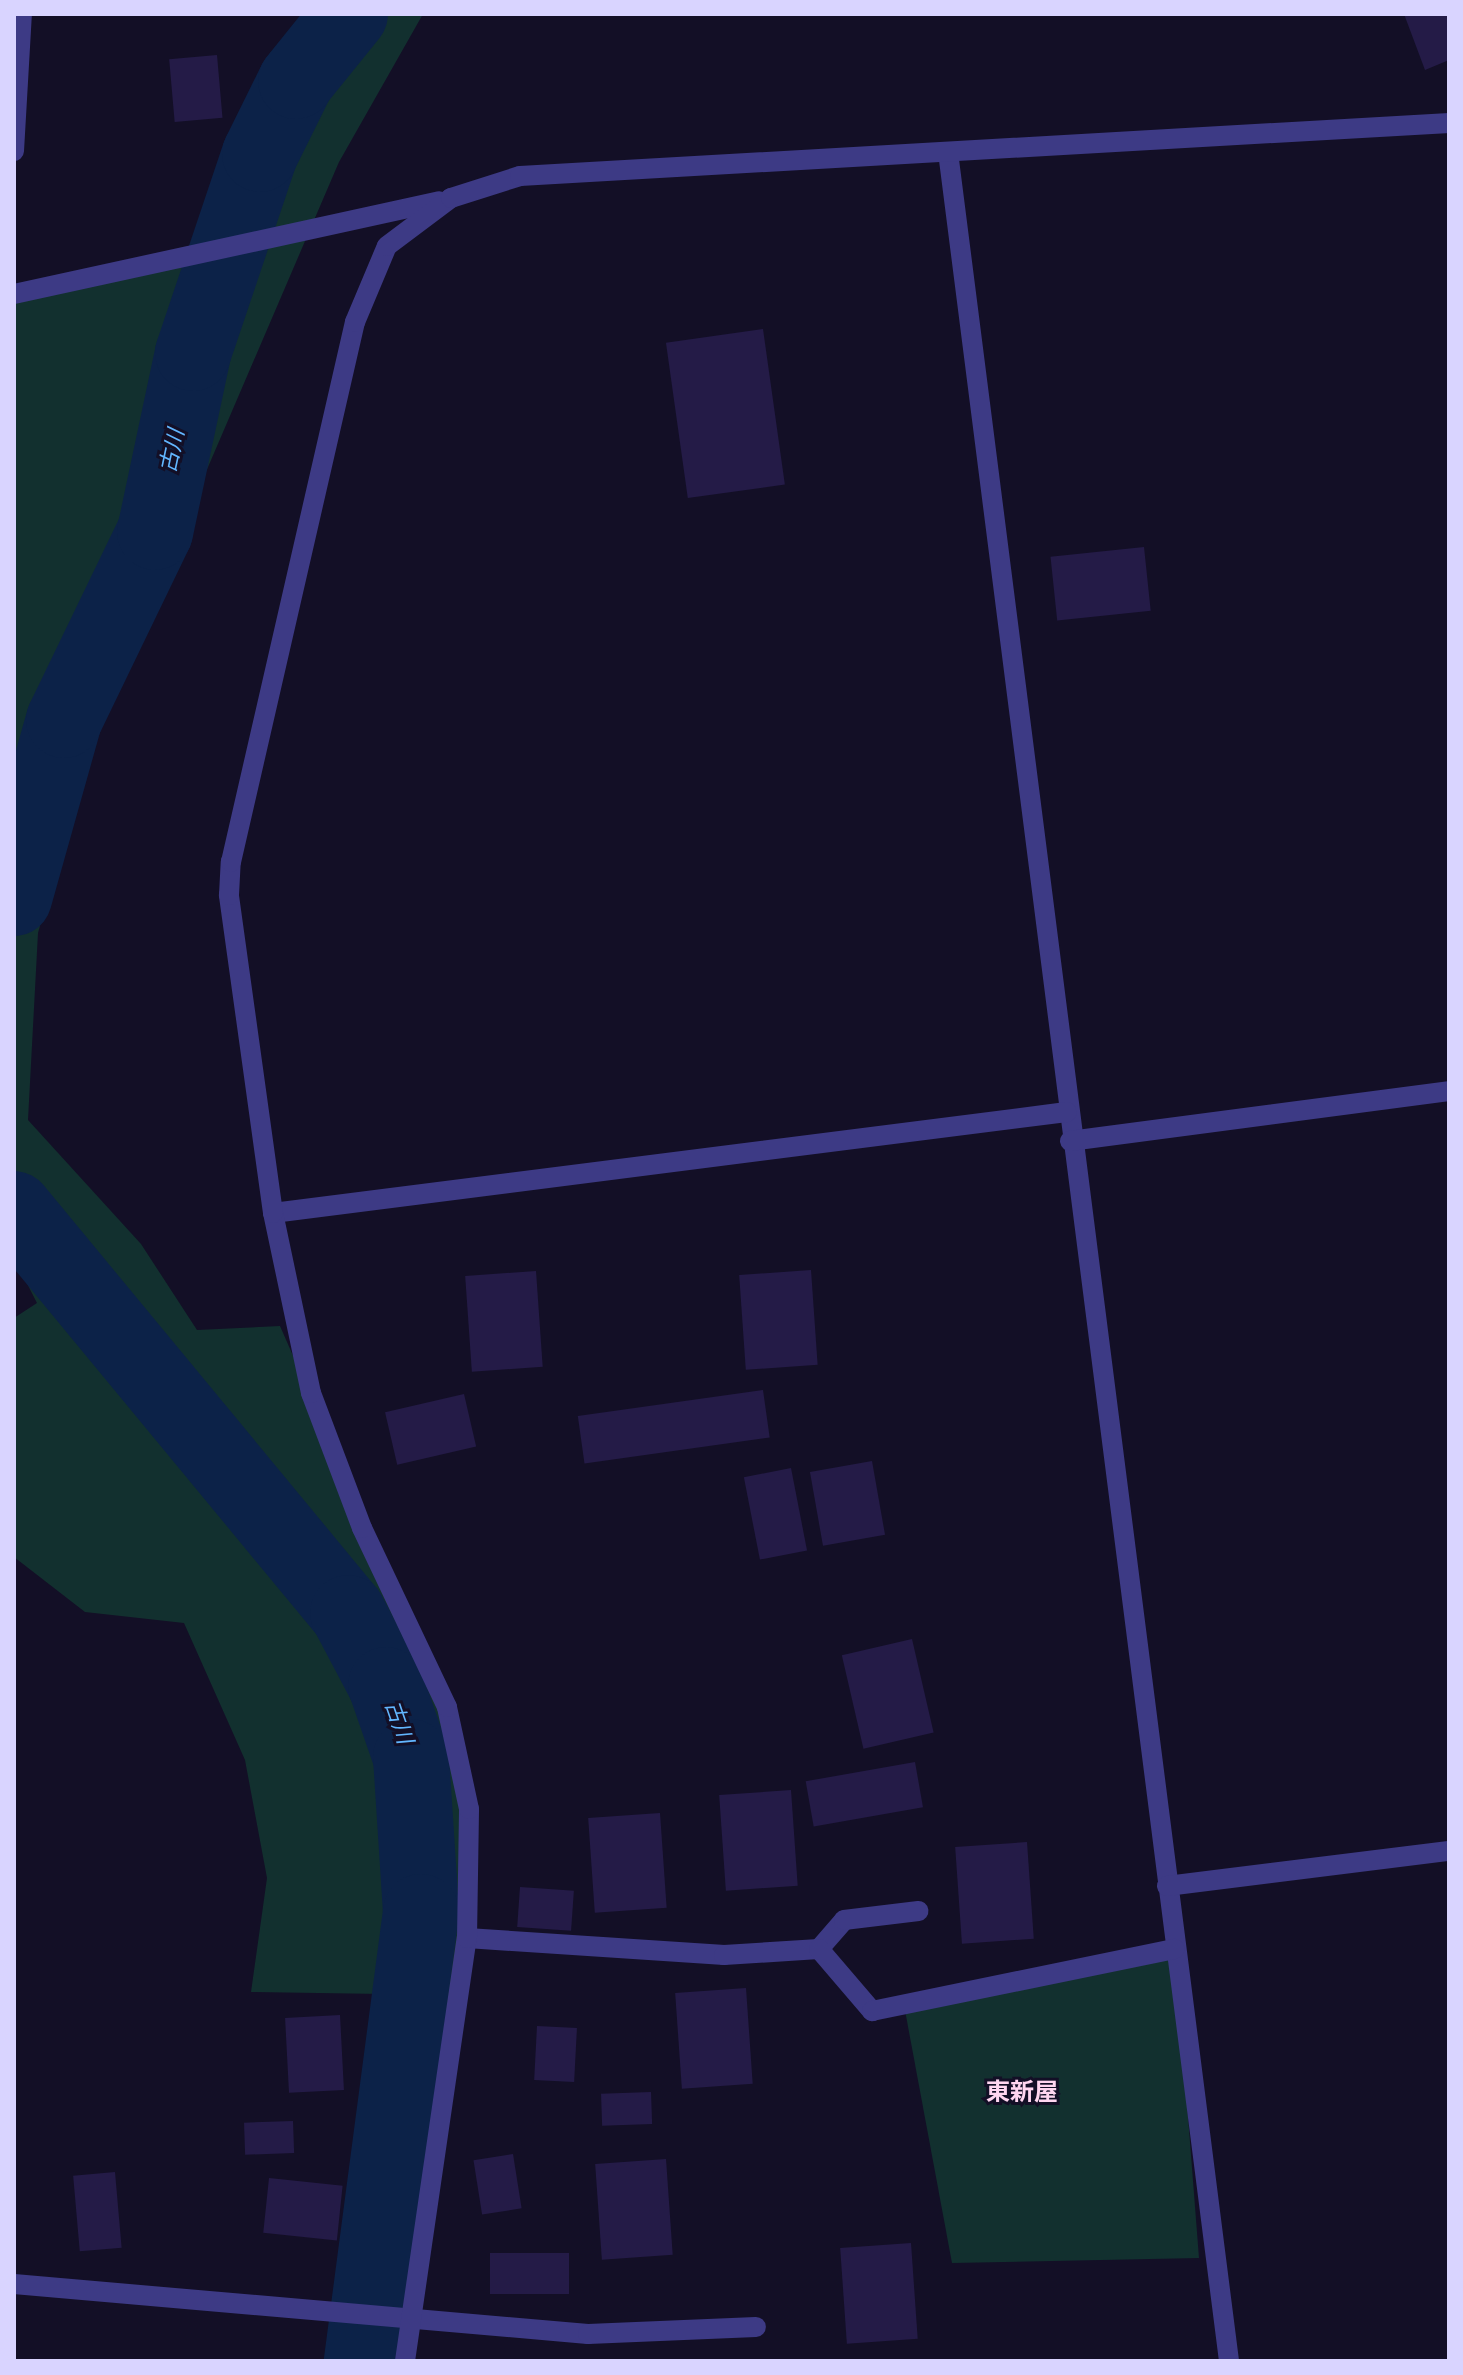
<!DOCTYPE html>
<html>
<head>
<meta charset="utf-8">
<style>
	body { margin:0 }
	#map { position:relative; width:1463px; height:2375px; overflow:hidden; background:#130f26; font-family:"DM Sans","Noto Sans JP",sans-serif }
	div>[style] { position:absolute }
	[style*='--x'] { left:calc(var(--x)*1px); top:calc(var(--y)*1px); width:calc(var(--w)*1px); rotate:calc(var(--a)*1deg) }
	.green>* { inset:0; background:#12302f }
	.river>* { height:76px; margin:-38px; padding:0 38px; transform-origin:38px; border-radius:38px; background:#0c2248 }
	.building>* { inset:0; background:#241b47; transform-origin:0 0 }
	.minor>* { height:20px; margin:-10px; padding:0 10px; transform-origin:10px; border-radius:10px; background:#3d3a85 }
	span { translate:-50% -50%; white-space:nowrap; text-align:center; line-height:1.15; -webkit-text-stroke:6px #130f26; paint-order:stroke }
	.water-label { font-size:22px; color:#62b6ff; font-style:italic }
	.quarter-label { font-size:24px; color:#ffd6f0; font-weight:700 }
	.frame { position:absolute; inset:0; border:16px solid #d9d4ff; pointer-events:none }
</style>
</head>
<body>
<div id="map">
	<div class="green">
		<i style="clip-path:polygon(311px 14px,423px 14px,339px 162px,93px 735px,38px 933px,28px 1120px,141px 1244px,197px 1330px,280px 1326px,447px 1707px,468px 1826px,466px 1924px,411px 2320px,339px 2313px,383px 1994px,251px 1992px,267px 1878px,245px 1760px,184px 1623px,85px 1612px,14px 1557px,14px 1318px,37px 1303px,14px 1258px,14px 294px,195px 259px,270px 53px)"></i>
		<i style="clip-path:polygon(1175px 1949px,1199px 2258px,952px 2263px,904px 2005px)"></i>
	</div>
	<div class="river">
		<i style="--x:14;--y:898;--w:185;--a:-74.3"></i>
		<i style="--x:64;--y:720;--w:209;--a:-64.2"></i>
		<i style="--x:155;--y:532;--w:183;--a:-78"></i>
		<i style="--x:193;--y:353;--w:210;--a:-71.4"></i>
		<i style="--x:260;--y:154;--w:81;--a:-63.7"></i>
		<i style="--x:296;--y:81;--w:86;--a:-51.1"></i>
		<i style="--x:14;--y:1209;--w:524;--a:50.42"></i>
		<i style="--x:348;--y:1613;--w:81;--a:62.2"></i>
		<i style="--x:386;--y:1685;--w:76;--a:70.9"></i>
		<i style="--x:411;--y:1757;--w:155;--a:86.3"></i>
		<i style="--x:421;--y:1912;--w:453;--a:97.5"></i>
	</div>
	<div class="building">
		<i style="clip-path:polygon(1404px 14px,1449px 14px,1449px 60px,1425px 70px)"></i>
		<i style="left:217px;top:55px;width:63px;height:48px;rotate:85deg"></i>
		<i style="left:763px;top:329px;width:157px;height:98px;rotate:82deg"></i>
		<i style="left:1144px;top:547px;width:64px;height:94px;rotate:84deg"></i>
		<i style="left:811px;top:1270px;width:95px;height:72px;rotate:86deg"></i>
		<i style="left:536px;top:1271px;width:96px;height:71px;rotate:86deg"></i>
		<i style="left:763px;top:1390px;width:48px;height:187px;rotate:82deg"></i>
		<i style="left:464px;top:1394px;width:54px;height:81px;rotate:77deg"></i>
		<i style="left:872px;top:1461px;width:75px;height:63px;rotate:80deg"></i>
		<i style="left:791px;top:1468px;width:84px;height:48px;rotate:79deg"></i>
		<i style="left:912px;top:1639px;width:96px;height:72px;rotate:77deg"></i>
		<i style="left:915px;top:1762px;width:46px;height:111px;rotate:80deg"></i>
		<i style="left:791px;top:1790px;width:96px;height:72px;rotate:86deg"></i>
		<i style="left:660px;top:1813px;width:95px;height:72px;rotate:86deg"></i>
		<i style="left:1027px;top:1842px;width:97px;height:72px;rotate:86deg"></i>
		<i style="left:520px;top:1887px;width:54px;height:40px;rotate:4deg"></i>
		<i style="left:746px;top:1988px;width:96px;height:71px;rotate:86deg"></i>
		<i style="left:340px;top:2015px;width:75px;height:55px;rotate:87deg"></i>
		<i style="left:537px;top:2026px;width:40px;height:54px;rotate:3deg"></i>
		<i style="left:651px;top:2092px;width:32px;height:50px;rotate:88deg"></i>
		<i style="left:293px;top:2121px;width:32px;height:49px;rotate:88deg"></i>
		<i style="left:513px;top:2154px;width:55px;height:40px;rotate:81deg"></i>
		<i style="left:666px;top:2159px;width:96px;height:71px;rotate:86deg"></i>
		<i style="left:115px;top:2172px;width:76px;height:42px;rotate:85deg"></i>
		<i style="left:269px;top:2178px;width:74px;height:55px;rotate:6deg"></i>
		<i style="left:911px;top:2243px;width:96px;height:71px;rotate:86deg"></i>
		<i style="left:569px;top:2253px;width:41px;height:79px;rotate:90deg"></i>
	</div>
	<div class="minor">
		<i style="--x:14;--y:151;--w:137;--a:-86.7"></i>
		<i style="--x:948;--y:152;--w:2227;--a:82.75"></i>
		<i style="--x:14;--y:294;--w:435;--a:-12.3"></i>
		<i style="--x:1070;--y:1141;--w:382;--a:-7.5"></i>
		<i style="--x:273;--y:1213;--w:800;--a:-7.25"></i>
		<i style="--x:1167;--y:1886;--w:284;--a:-7.1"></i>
		<i style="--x:467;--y:1938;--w:258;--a:3.8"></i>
		<i style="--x:724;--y:1955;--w:95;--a:-3.6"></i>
		<i style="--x:819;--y:1949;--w:38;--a:-49"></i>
		<i style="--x:844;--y:1920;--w:75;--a:-6.9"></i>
		<i style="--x:819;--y:1949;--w:82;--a:49.5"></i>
		<i style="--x:872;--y:2011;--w:309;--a:-11.6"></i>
		<i style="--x:14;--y:2284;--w:576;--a:4.98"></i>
		<i style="--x:588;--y:2334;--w:168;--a:-2.4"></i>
		<i style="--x:405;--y:2361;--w:428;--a:-81.7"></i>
		<i style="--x:467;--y:1938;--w:129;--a:-89.1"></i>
		<i style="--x:469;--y:1809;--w:104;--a:-102.2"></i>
		<i style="--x:447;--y:1707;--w:198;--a:-115.4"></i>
		<i style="--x:362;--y:1528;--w:144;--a:-110.7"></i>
		<i style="--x:311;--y:1393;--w:184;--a:-101.9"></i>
		<i style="--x:273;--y:1213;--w:321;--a:-97.9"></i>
		<i style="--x:229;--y:895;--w:33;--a:-87"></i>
		<i style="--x:231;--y:862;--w:554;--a:-77.07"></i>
		<i style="--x:355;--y:322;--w:82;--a:-67.2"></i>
		<i style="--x:387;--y:246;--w:80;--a:-36.9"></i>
		<i style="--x:451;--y:198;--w:72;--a:-17.7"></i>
		<i style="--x:520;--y:176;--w:931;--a:-3.27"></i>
	</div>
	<div class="water-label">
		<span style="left:172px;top:451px;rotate:-78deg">古川</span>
		<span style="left:399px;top:1722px;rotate:71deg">古川</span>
	</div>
	<div class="quarter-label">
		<span style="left:1022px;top:2092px">東新屋</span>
	</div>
	<div class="frame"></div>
</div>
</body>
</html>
